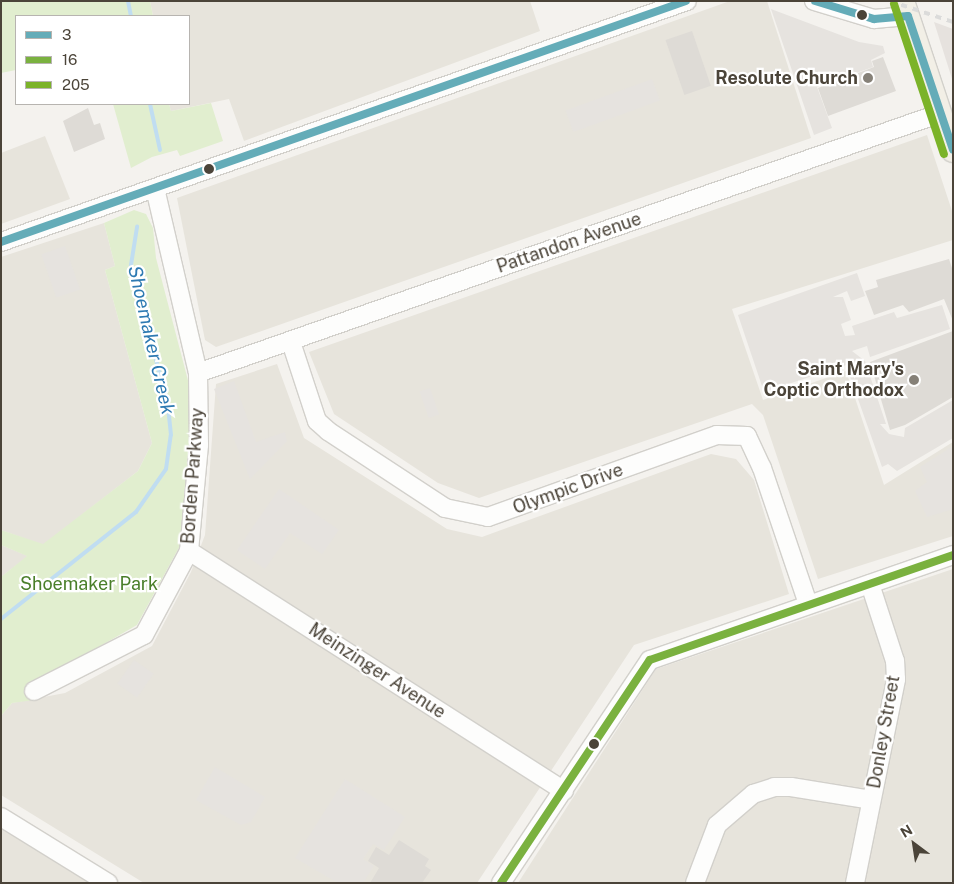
<!DOCTYPE html>
<html>
<head>
<meta charset="utf-8">
<style>
	body { margin:0 }
	#map { position:relative; width:954px; height:884px; overflow:hidden; background:#f4f2ee; font-family:"Public Sans",sans-serif }
	div>[style] { position:absolute }
	[style*='--x'] { left:calc(var(--x)*1px); top:calc(var(--y)*1px); width:calc(var(--w)*1px); rotate:calc(var(--a)*1deg) }
	.residential>* { inset:0; background:#e7e4dc }
	.industrial>* { inset:0; background:#e6e2de }
	.green>* { inset:0; background:#e1eecf }
	.parking>* { inset:0; background:#e6e3df; transform-origin:0 0 }
	.stream>* { height:4px; margin:-2px; padding:0 2px; transform-origin:2px; border-radius:2px; background:#c0ddf1 }
	.building>* { inset:0; background:#dedbd6; transform-origin:0 0 }
	.roads { filter:drop-shadow(1px 0 #d2d0cb) drop-shadow(-1px 0 #d2d0cb) drop-shadow(0 1px #d2d0cb) drop-shadow(0 -1px #d2d0cb) }
	.minor>* { height:18px; margin:-9px; padding:0 9px; transform-origin:9px; border-radius:9px; background:#fdfdfc }
	.major>* { height:22px; margin:-11px; padding:0 11px; transform-origin:11px; border-radius:11px; background:#f2efe6 }
	.rail>* { height:4px; margin-top:-2px; transform-origin:0; background:repeating-linear-gradient(90deg,#dbdbda 0 6px,transparent 0 12px) }
	.bus-1>* { height:8px; margin:-4px; padding:0 4px; transform-origin:4px; border-radius:4px; background:#64acb8 }
	.bus-2>* { height:8px; margin:-4px; padding:0 4px; transform-origin:4px; border-radius:4px; background:#7ab13f }
	.bus-3>* { height:8px; margin:-4px; padding:0 4px; transform-origin:4px; border-radius:4px; background:#7bb329 }
	.dots>* { width:14px; height:14px; translate:-50% -50%; box-sizing:border-box; border:2px solid #fff; border-radius:50% }
	span { translate:-50% -50%; white-space:nowrap; text-align:center; line-height:1.15; -webkit-text-stroke:4.5px #fff; paint-order:stroke }
	.poi-label { font-size:18px; color:#4b4439; font-weight:700 }
	.right { translate:-100% -50%; text-align:right }
	.street-label { font-size:18px; color:#4b4439 }
	.park-label { font-size:18px; color:#4a7f2a }
	.water-label { font-size:19px; color:#2e7ab2; font-style:italic }
	.frame { position:absolute; inset:0; border:2px solid #4b4439; pointer-events:none }
	.legend { position:absolute; left:15px; top:15px; width:175px; height:90px; box-sizing:border-box; background:#fff; border:1px solid #b7b4b0; margin:0; padding:6px 9px; list-style:none; font-size:15px; color:#4b4439 }
	.legend li { display:flex; align-items:center; gap:10px; height:25px }
	.legend b { width:25px; border:1px solid #b7b4b0 }
	.north { position:absolute; left:889px; top:819px; width:50px; height:50px; -webkit-text-stroke:4px #fff; paint-order:stroke; rotate:329deg; font-size:14px; font-weight:700; line-height:20px; text-align:center; color:#4b4439 }
	.north::after { content:''; display:block; margin:auto; width:18px; height:22px; background:#4b4439; clip-path:polygon(50% 0,100% 100%,50% 72%,0 100%) }
</style>
</head>
<body>
<div id="map">
	<div class="residential">
		<i style="clip-path:polygon(150px 1px,530px 1px,540px 31px,244px 141px,229px 99px,171px 111px,169px 104px,189px 104px,189px 16px,153px 16px)"></i>
		<i style="clip-path:polygon(730px 1px,767px 1px,811px 138px,216px 347px,205px 340px,177px 198px)"></i>
		<i style="clip-path:polygon(927px 135px,953px 214px,953px 240px,732px 309px,763px 400px,846px 371px,884px 485px,953px 442px,953px 536px,818px 579px,763px 415px,752px 404px,479px 498px,438px 483px,334px 414px,309px 352px)"></i>
		<i style="clip-path:polygon(45px 136px,70px 199px,1px 224px,1px 153px)"></i>
		<i style="clip-path:polygon(104px 223px,115px 266px,105px 270px,152px 443px,138px 471px,43px 545px,1px 530px,1px 257px)"></i>
		<i style="clip-path:polygon(277px 364px,304px 438px,447px 529px,482px 537px,711px 454px,736px 459px,754px 480px,789px 594px,634px 645px,477px 883px,144px 883px,1px 795px,1px 716px,12px 703px,65px 693px,152px 646px,191px 572px,205px 535px,216px 384px)"></i>
		<i style="clip-path:polygon(1px 545px,28px 556px,1px 577px)"></i>
		<i style="clip-path:polygon(953px 569px,953px 883px,518px 883px,656px 669px)"></i>
		<i style="clip-path:polygon(1px 820px,104px 883px,1px 883px)"></i>
	</div>
	<div class="industrial">
		<i style="clip-path:polygon(934px 22px,953px 29px,953px 82px)"></i>
	</div>
	<div class="green">
		<i style="clip-path:polygon(1px 1px,150px 1px,153px 16px,16px 16px,16px 70px,1px 73px)"></i>
		<i style="clip-path:polygon(211px 103px,223px 141px,180px 156px,177px 150px,152px 157px,131px 168px,113px 104px,169px 104px,171px 111px)"></i>
		<i style="clip-path:polygon(134px 210px,146px 214px,153px 228px,156px 258px,191px 392px,193px 457px,182px 542px,137px 625px,34px 684px,34px 700px,12px 703px,1px 716px,1px 577px,27px 556px,1px 545px,1px 530px,43px 544px,138px 471px,152px 443px,105px 270px,115px 266px,104px 223px)"></i>
	</div>
	<div class="parking">
		<i style="clip-path:polygon(771px 9px,859px 42px,883px 46px,885px 53px,871px 60px,873px 67px,817px 87px,832px 128px,814px 135px)"></i>
		<i style="left:652px;top:79px;width:23px;height:92px;rotate:70deg"></i>
		<i style="left:65px;top:246px;width:46px;height:25px;rotate:71deg"></i>
		<i style="clip-path:polygon(857px 273px,865px 296px,851px 301px,847px 291px,833px 297px,843px 297px,851px 320px,841px 324px,845px 336px,855px 335px,852px 326px,894px 312px,897px 318px,942px 305px,950px 329px,870px 357px,867px 346px,852px 351px,865px 361px,886px 424px,880px 424px,889px 434px,904px 437px,905px 428px,953px 400px,953px 438px,897px 471px,888px 464px,882px 467px,846px 365px,764px 392px,738px 315px)"></i>
		<i style="clip-path:polygon(234px 381px,256px 442px,285px 432px,287px 441px,250px 479px,214px 389px)"></i>
		<i style="left:430px;top:388px;width:28px;height:11px;rotate:71deg"></i>
		<i style="clip-path:polygon(953px 446px,953px 509px,927px 517px,915px 491px,927px 482px,920px 467px)"></i>
		<i style="clip-path:polygon(279px 489px,339px 530px,322px 554px,290px 533px,265px 569px,237px 550px)"></i>
		<i style="left:134px;top:660px;width:24px;height:29px;rotate:35deg"></i>
		<i style="clip-path:polygon(215px 767px,265px 797px,251px 822px,241px 825px,196px 800px)"></i>
		<i style="clip-path:polygon(345px 779px,405px 817px,384px 850px,373px 844px,363px 859px,374px 866px,363px 883px,338px 883px,295px 858px)"></i>
	</div>
	<div class="stream">
		<i style="--x:128;--y:1;--w:15;--a:79"></i>
		<i style="--x:150;--y:104;--w:47;--a:77.7"></i>
		<i style="--x:1;--y:619;--w:172;--a:-38.4"></i>
		<i style="--x:136;--y:512;--w:52;--a:-55.1"></i>
		<i style="--x:166;--y:469;--w:34;--a:-82"></i>
		<i style="--x:171;--y:435;--w:30;--a:-96"></i>
		<i style="--x:168;--y:405;--w:145;--a:-104.8"></i>
		<i style="--x:131;--y:265;--w:39;--a:-81"></i>
	</div>
	<div class="building">
		<i style="left:692px;top:31px;width:58px;height:28px;rotate:71deg"></i>
		<i style="clip-path:polygon(883px 57px,896px 91px,828px 116px,818px 88px,874px 67px,872px 61px)"></i>
		<i style="clip-path:polygon(88px 108px,94px 125px,100px 123px,105px 139px,74px 152px,63px 121px)"></i>
		<i style="clip-path:polygon(949px 259px,953px 271px,953px 321px,944px 299px,909px 312px,903px 305px,874px 315px,865px 291px,878px 287px,876px 280px)"></i>
		<i style="clip-path:polygon(953px 331px,953px 397px,905px 425px,890px 430px,870px 362px)"></i>
		<i style="clip-path:polygon(399px 840px,429px 859px,425px 866px,431px 870px,422px 883px,370px 883px,379px 868px,368px 861px,376px 847px,389px 855px)"></i>
	</div>
	<div class="roads">
		<div class="minor">
			<i style="--x:814;--y:1;--w:63;--a:16.7"></i>
			<i style="--x:874;--y:19;--w:34;--a:-5"></i>
			<i style="--x:1;--y:242;--w:727;--a:-19.36"></i>
			<i style="--x:291;--y:342;--w:83;--a:71.8"></i>
			<i style="--x:317;--y:421;--w:15;--a:42"></i>
			<i style="--x:328;--y:431;--w:140;--a:33.3"></i>
			<i style="--x:445;--y:508;--w:44;--a:11.8"></i>
			<i style="--x:488;--y:517;--w:243;--a:-19.7"></i>
			<i style="--x:717;--y:435;--w:30;--a:2"></i>
			<i style="--x:747;--y:436;--w:35;--a:65"></i>
			<i style="--x:762;--y:468;--w:144;--a:71.3"></i>
			<i style="--x:198;--y:373;--w:787;--a:-19.29"></i>
			<i style="--x:189;--y:551;--w:445;--a:32.6"></i>
			<i style="--x:34;--y:691;--w:123;--a:-27"></i>
			<i style="--x:144;--y:635;--w:95;--a:-61.8"></i>
			<i style="--x:189;--y:551;--w:106;--a:-84.6"></i>
			<i style="--x:199;--y:445;--w:72;--a:-90.8"></i>
			<i style="--x:198;--y:373;--w:190;--a:-103.1"></i>
			<i style="--x:1;--y:817;--w:126;--a:31.7"></i>
			<i style="--x:501;--y:883;--w:268;--a:-56.3"></i>
			<i style="--x:650;--y:660;--w:321;--a:-19.1"></i>
			<i style="--x:695;--y:883;--w:62;--a:-69.2"></i>
			<i style="--x:717;--y:825;--w:48;--a:-40.7"></i>
			<i style="--x:753;--y:794;--w:22;--a:-18"></i>
			<i style="--x:774;--y:787;--w:17;--a:0"></i>
			<i style="--x:791;--y:787;--w:81;--a:9.2"></i>
			<i style="--x:855;--y:883;--w:208;--a:-78.6"></i>
			<i style="--x:896;--y:679;--w:18;--a:-93"></i>
			<i style="--x:895;--y:661;--w:81;--a:-108"></i>
		</div>
		<div class="major">
			<i style="--x:903;--y:1;--w:158;--a:71.6"></i>
		</div>
	</div>
	<div class="rail">
		<i style="--x:890;--y:1;--w:66;--a:18.4"></i>
	</div>
	<div class="bus-1">
		<i style="--x:815;--y:1;--w:62;--a:17"></i>
		<i style="--x:874;--y:19;--w:34;--a:-5"></i>
		<i style="--x:908;--y:16;--w:141;--a:71.4"></i>
		<i style="--x:1;--y:242;--w:726;--a:-19.38"></i>
	</div>
	<div class="bus-2">
		<i style="--x:501;--y:883;--w:268;--a:-56.3"></i>
		<i style="--x:650;--y:660;--w:321;--a:-19.1"></i>
	</div>
	<div class="bus-3">
		<i style="--x:894;--y:4;--w:158;--a:71.6"></i>
	</div>
	<div class="dots">
		<i style="left:862px;top:15px;background:#4b4439"></i>
		<i style="left:868px;top:78px;background:#868178"></i>
		<i style="left:209px;top:169px;background:#4b4439"></i>
		<i style="left:914px;top:380px;background:#868178"></i>
		<i style="left:594px;top:744px;background:#4b4439"></i>
	</div>
	<div class="poi-label">
		<span class="right" style="left:858px;top:78px">Resolute Church</span>
		<span class="right" style="left:904px;top:380px">Saint Mary's<br>Coptic Orthodox</span>
	</div>
	<div class="street-label">
		<span style="left:569px;top:243px;rotate:-19deg">Pattandon Avenue</span>
		<span style="left:193px;top:476px;rotate:-86deg">Borden Parkway</span>
		<span style="left:568px;top:489px;rotate:-20deg">Olympic Drive</span>
		<span style="left:377px;top:671px;rotate:33deg">Meinzinger Avenue</span>
		<span style="left:884px;top:732px;rotate:-80deg">Donley Street</span>
	</div>
	<div class="park-label">
		<span style="left:89px;top:584px">Shoemaker Park</span>
	</div>
	<div class="water-label">
		<span style="left:151px;top:340px;rotate:77deg">Shoemaker Creek</span>
	</div>
	<div class="frame"></div>
	<ul class="legend">
	<li><b style="height:6px;background:#64acb8"></b>3</li>
	<li><b style="height:6px;background:#7ab13f"></b>16</li>
	<li><b style="height:6px;background:#7bb329"></b>205</li>
	</ul>
	<div class="north">N</div>
</div>
</body>
</html>
